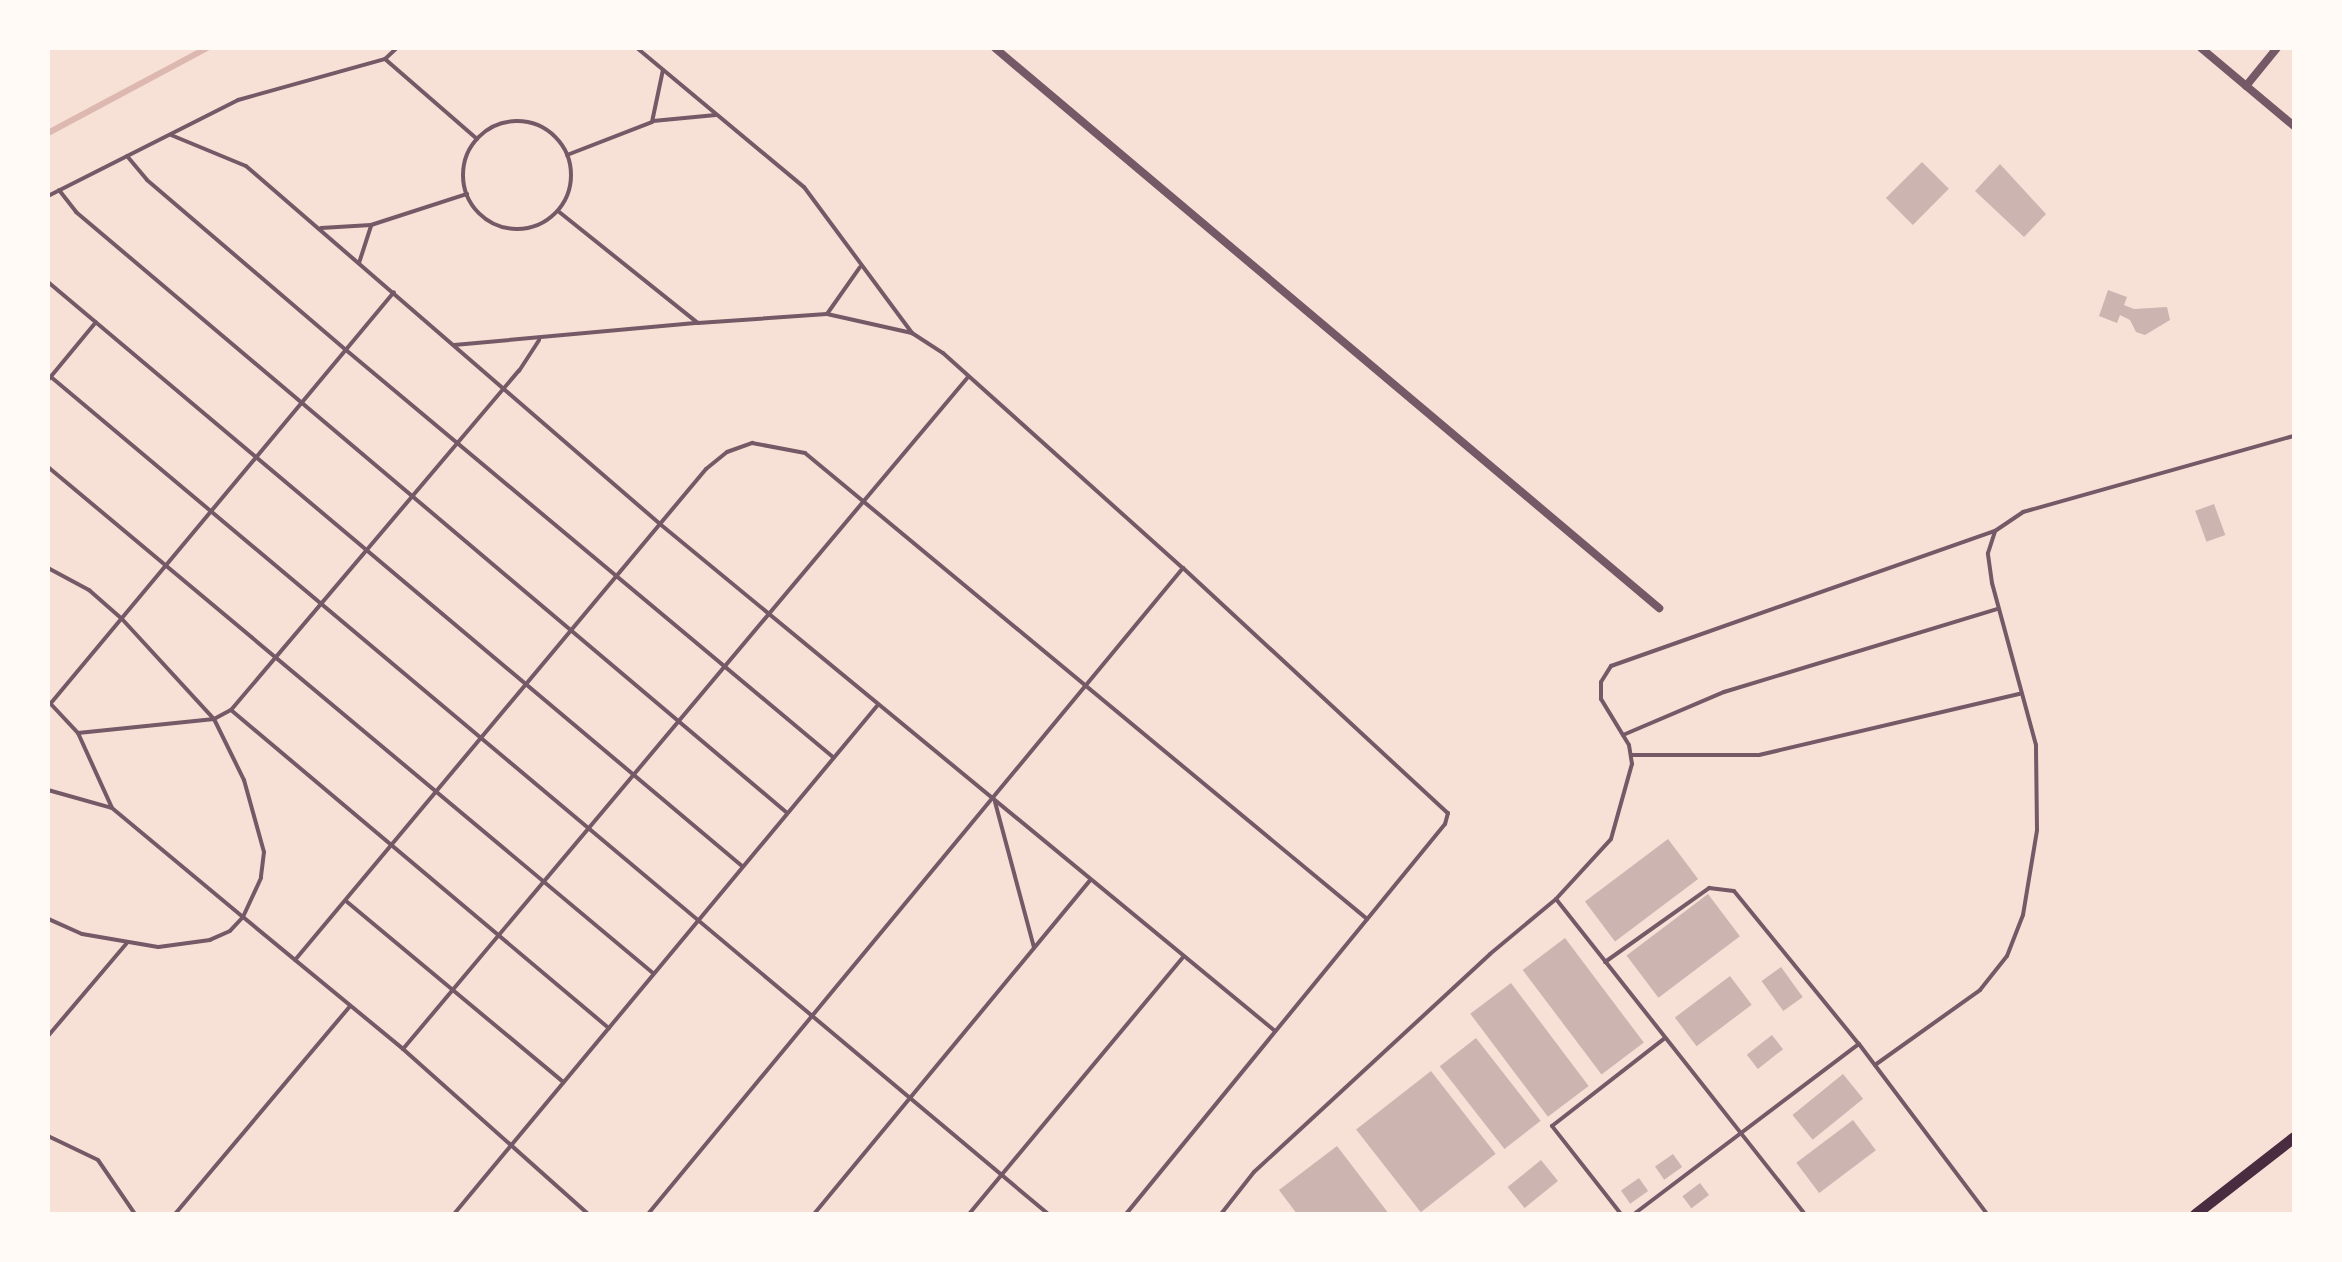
<!DOCTYPE html>
<html>
<head>
<meta charset="utf-8">
<style>
	body { margin:0 }
	#map { position:relative; width:2342px; height:1262px; overflow:hidden; background:#f7e1d7; font-family:"Source Sans 3",sans-serif }
	div>[style] { position:absolute }
	[style*='--x'] { left:calc(var(--x)*1px); top:calc(var(--y)*1px); width:calc(var(--w)*1px); rotate:calc(var(--a)*1deg) }
	.stream>* { height:6px; margin:-3px; padding:0 3px; transform-origin:3px; border-radius:3px; background:#dcb8b0 }
	.building>* { inset:0; background:#ccb4b1; transform-origin:0 0 }
	.service>* { height:4px; margin:-2px; padding:0 2px; transform-origin:2px; border-radius:2px; background:#755966 }
	.service>.ring { margin:-2px; padding:0; box-sizing:content-box; background:none; border:4px solid #755966; border-radius:50% }
	.minor>* { height:8px; margin:-4px; padding:0 4px; transform-origin:4px; border-radius:4px; background:#755966 }
	.secondary>* { height:11px; margin:-5.5px; padding:0 5.5px; transform-origin:5.5px; border-radius:5.5px; background:#4a2c40 }
	span { translate:-50% -50%; white-space:nowrap; text-align:center; line-height:1.15; -webkit-text-stroke:8px #fffaf5; paint-order:stroke }
	.frame { position:absolute; inset:0; border:50px solid #fffaf5; pointer-events:none }
</style>
</head>
<body>
<div id="map">
	<div class="stream">
		<i style="--x:48;--y:133;--w:180;--a:-28.1"></i>
	</div>
	<div class="building">
		<i style="left:1922px;top:162px;width:38px;height:51px;rotate:45deg"></i>
		<i style="clip-path:polygon(2000px 164px,2046px 214px,2024px 237px,1975px 191px)"></i>
		<i style="clip-path:polygon(2108px 290px,2127px 297px,2124px 305px,2134px 309px,2167px 307px,2170px 320px,2145px 335px,2136px 332px,2130px 320px,2120px 315px,2117px 323px,2099px 316px)"></i>
		<i style="left:2214px;top:504px;width:33px;height:20px;rotate:70deg"></i>
		<i style="left:1668px;top:839px;width:50px;height:104px;rotate:53deg"></i>
		<i style="left:1708px;top:894px;width:53px;height:102px;rotate:53deg"></i>
		<i style="left:1565px;top:938px;width:131px;height:53px;rotate:53deg"></i>
		<i style="left:1781px;top:967px;width:37px;height:24px;rotate:54deg"></i>
		<i style="left:1730px;top:976px;width:36px;height:69px;rotate:53deg"></i>
		<i style="left:1511px;top:983px;width:129px;height:51px;rotate:53deg"></i>
		<i style="left:1772px;top:1035px;width:18px;height:32px;rotate:52deg"></i>
		<i style="left:1476px;top:1038px;width:105px;height:46px;rotate:52deg"></i>
		<i style="left:1431px;top:1071px;width:105px;height:95px;rotate:52deg"></i>
		<i style="left:1843px;top:1074px;width:32px;height:65px;rotate:51deg"></i>
		<i style="left:1853px;top:1120px;width:38px;height:71px;rotate:53deg"></i>
		<i style="clip-path:polygon(1337px 1146px,1389px 1214px,1297px 1214px,1279px 1190px)"></i>
		<i style="left:1673px;top:1154px;width:16px;height:22px;rotate:55deg"></i>
		<i style="left:1541px;top:1160px;width:27px;height:43px;rotate:51deg"></i>
		<i style="left:1639px;top:1178px;width:16px;height:22px;rotate:55deg"></i>
		<i style="left:1700px;top:1183px;width:15px;height:22px;rotate:53deg"></i>
	</div>
	<div class="service">
		<i style="--x:637;--y:48;--w:217;--a:39.8"></i>
		<i style="--x:804;--y:187;--w:182;--a:53.5"></i>
		<i style="--x:912;--y:333;--w:37;--a:33"></i>
		<i style="--x:943;--y:353;--w:322;--a:41.9"></i>
		<i style="--x:1183;--y:568;--w:361;--a:42.8"></i>
		<i style="--x:1448;--y:813;--w:11;--a:105"></i>
		<i style="--x:1445;--y:824;--w:504;--a:129.28"></i>
		<i style="--x:385;--y:59;--w:16;--a:-43"></i>
		<i style="--x:653;--y:121;--w:63;--a:-5.4"></i>
		<i class="ring" style="left:463px;top:121px;width:104px;height:104px"></i>
		<i style="--x:171;--y:135;--w:81;--a:22.5"></i>
		<i style="--x:246;--y:166;--w:547;--a:40.85"></i>
		<i style="--x:660;--y:524;--w:797;--a:39.5"></i>
		<i style="--x:567;--y:155;--w:91;--a:-21.2"></i>
		<i style="--x:652;--y:122;--w:53;--a:-78.1"></i>
		<i style="--x:127;--y:156;--w:31;--a:50"></i>
		<i style="--x:147;--y:180;--w:262;--a:40.5"></i>
		<i style="--x:346;--y:350;--w:635;--a:39.89"></i>
		<i style="--x:59;--y:190;--w:28;--a:52"></i>
		<i style="--x:76;--y:212;--w:930;--a:40.2"></i>
		<i style="--x:48;--y:196;--w:213;--a:-26.8"></i>
		<i style="--x:238;--y:100;--w:153;--a:-15.6"></i>
		<i style="--x:385;--y:59;--w:122;--a:41"></i>
		<i style="--x:558;--y:211;--w:179;--a:38.7"></i>
		<i style="--x:698;--y:323;--w:129;--a:-4"></i>
		<i style="--x:827;--y:314;--w:57;--a:-54.9"></i>
		<i style="--x:321;--y:228;--w:50;--a:-3.4"></i>
		<i style="--x:371;--y:225;--w:101;--a:-17.9"></i>
		<i style="--x:359;--y:263;--w:40;--a:-72"></i>
		<i style="--x:48;--y:282;--w:907;--a:40.08"></i>
		<i style="--x:827;--y:314;--w:87;--a:12.6"></i>
		<i style="--x:454;--y:345;--w:245;--a:-5.2"></i>
		<i style="--x:51;--y:377;--w:1302;--a:40.01"></i>
		<i style="--x:48;--y:380;--w:75;--a:-50.4"></i>
		<i style="--x:48;--y:467;--w:789;--a:39.91"></i>
		<i style="--x:48;--y:568;--w:47;--a:28.2"></i>
		<i style="--x:89;--y:590;--w:44;--a:41.3"></i>
		<i style="--x:122;--y:619;--w:136;--a:47.4"></i>
		<i style="--x:214;--y:719;--w:68;--a:63.8"></i>
		<i style="--x:244;--y:780;--w:75;--a:74.5"></i>
		<i style="--x:264;--y:852;--w:26;--a:97"></i>
		<i style="--x:261;--y:878;--w:43;--a:114.8"></i>
		<i style="--x:243;--y:917;--w:207;--a:39.5"></i>
		<i style="--x:403;--y:1049;--w:248;--a:41.7"></i>
		<i style="--x:48;--y:701;--w:44;--a:46.8"></i>
		<i style="--x:78;--y:733;--w:82;--a:65.6"></i>
		<i style="--x:112;--y:808;--w:170;--a:39.8"></i>
		<i style="--x:243;--y:917;--w:19;--a:133"></i>
		<i style="--x:230;--y:931;--w:22;--a:156"></i>
		<i style="--x:210;--y:940;--w:52;--a:172.3"></i>
		<i style="--x:158;--y:947;--w:77;--a:-170.3"></i>
		<i style="--x:82;--y:934;--w:37;--a:-156"></i>
		<i style="--x:51;--y:703;--w:535;--a:-50.15"></i>
		<i style="--x:231;--y:710;--w:494;--a:40.1"></i>
		<i style="--x:78;--y:733;--w:137;--a:-5.9"></i>
		<i style="--x:214;--y:719;--w:19;--a:-28"></i>
		<i style="--x:231;--y:710;--w:445;--a:-49.7"></i>
		<i style="--x:519;--y:371;--w:37;--a:-57"></i>
		<i style="--x:1623;--y:735;--w:110;--a:-23.1"></i>
		<i style="--x:1724;--y:692;--w:286;--a:-16.9"></i>
		<i style="--x:1631;--y:755;--w:128;--a:0"></i>
		<i style="--x:1759;--y:755;--w:268;--a:-13.2"></i>
		<i style="--x:48;--y:790;--w:66;--a:15.7"></i>
		<i style="--x:995;--y:802;--w:151;--a:75"></i>
		<i style="--x:1556;--y:899;--w:402;--a:51.7"></i>
		<i style="--x:346;--y:901;--w:283;--a:39.8"></i>
		<i style="--x:295;--y:960;--w:640;--a:-50.07"></i>
		<i style="--x:706;--y:469;--w:27;--a:-39"></i>
		<i style="--x:727;--y:452;--w:27;--a:-20"></i>
		<i style="--x:752;--y:443;--w:54;--a:10.7"></i>
		<i style="--x:805;--y:453;--w:730;--a:39.66"></i>
		<i style="--x:1605;--y:962;--w:128;--a:-35.4"></i>
		<i style="--x:1709;--y:888;--w:25;--a:7"></i>
		<i style="--x:1734;--y:891;--w:198;--a:50.8"></i>
		<i style="--x:1859;--y:1044;--w:213;--a:53"></i>
		<i style="--x:48;--y:1036;--w:121;--a:-49.7"></i>
		<i style="--x:403;--y:1049;--w:878;--a:-49.94"></i>
		<i style="--x:1875;--y:1065;--w:129;--a:-35.5"></i>
		<i style="--x:1980;--y:990;--w:43;--a:-51.5"></i>
		<i style="--x:2007;--y:956;--w:44;--a:-68.7"></i>
		<i style="--x:2023;--y:915;--w:86;--a:-80.6"></i>
		<i style="--x:2037;--y:830;--w:85;--a:-90.7"></i>
		<i style="--x:2036;--y:745;--w:168;--a:-105.2"></i>
		<i style="--x:1992;--y:583;--w:30;--a:-98"></i>
		<i style="--x:1988;--y:553;--w:23;--a:-72"></i>
		<i style="--x:48;--y:1136;--w:55;--a:25.6"></i>
		<i style="--x:98;--y:1160;--w:65;--a:55.6"></i>
		<i style="--x:175;--y:1214;--w:272;--a:-49.9"></i>
		<i style="--x:454;--y:1214;--w:661;--a:-50.22"></i>
		<i style="--x:648;--y:1214;--w:839;--a:-50.37"></i>
		<i style="--x:814;--y:1214;--w:432;--a:-50.4"></i>
		<i style="--x:969;--y:1214;--w:333;--a:-50.2"></i>
		<i style="--x:1221;--y:1214;--w:53;--a:-51.8"></i>
		<i style="--x:1254;--y:1172;--w:321;--a:-42.7"></i>
		<i style="--x:1490;--y:954;--w:86;--a:-39.8"></i>
		<i style="--x:1556;--y:899;--w:81;--a:-47.5"></i>
		<i style="--x:1611;--y:839;--w:78;--a:-74.4"></i>
		<i style="--x:1632;--y:764;--w:19;--a:-99"></i>
		<i style="--x:1629;--y:745;--w:54;--a:-121.3"></i>
		<i style="--x:1601;--y:699;--w:17;--a:-90"></i>
		<i style="--x:1601;--y:682;--w:19;--a:-58"></i>
		<i style="--x:1611;--y:666;--w:407;--a:-19.4"></i>
		<i style="--x:1995;--y:531;--w:34;--a:-34"></i>
		<i style="--x:2023;--y:512;--w:281;--a:-15.7"></i>
		<i style="--x:1621;--y:1214;--w:112;--a:-128.1"></i>
		<i style="--x:1552;--y:1126;--w:143;--a:-37.9"></i>
		<i style="--x:1634;--y:1214;--w:282;--a:-37.1"></i>
	</div>
	<div class="minor">
		<i style="--x:995;--y:48;--w:869;--a:40.14"></i>
		<i style="--x:2201;--y:48;--w:121;--a:40"></i>
		<i style="--x:2246;--y:86;--w:49;--a:-50.8"></i>
	</div>
	<div class="secondary">
		<i style="--x:2195;--y:1214;--w:125;--a:-37.9"></i>
	</div>
	<div class="frame"></div>
</div>
</body>
</html>
